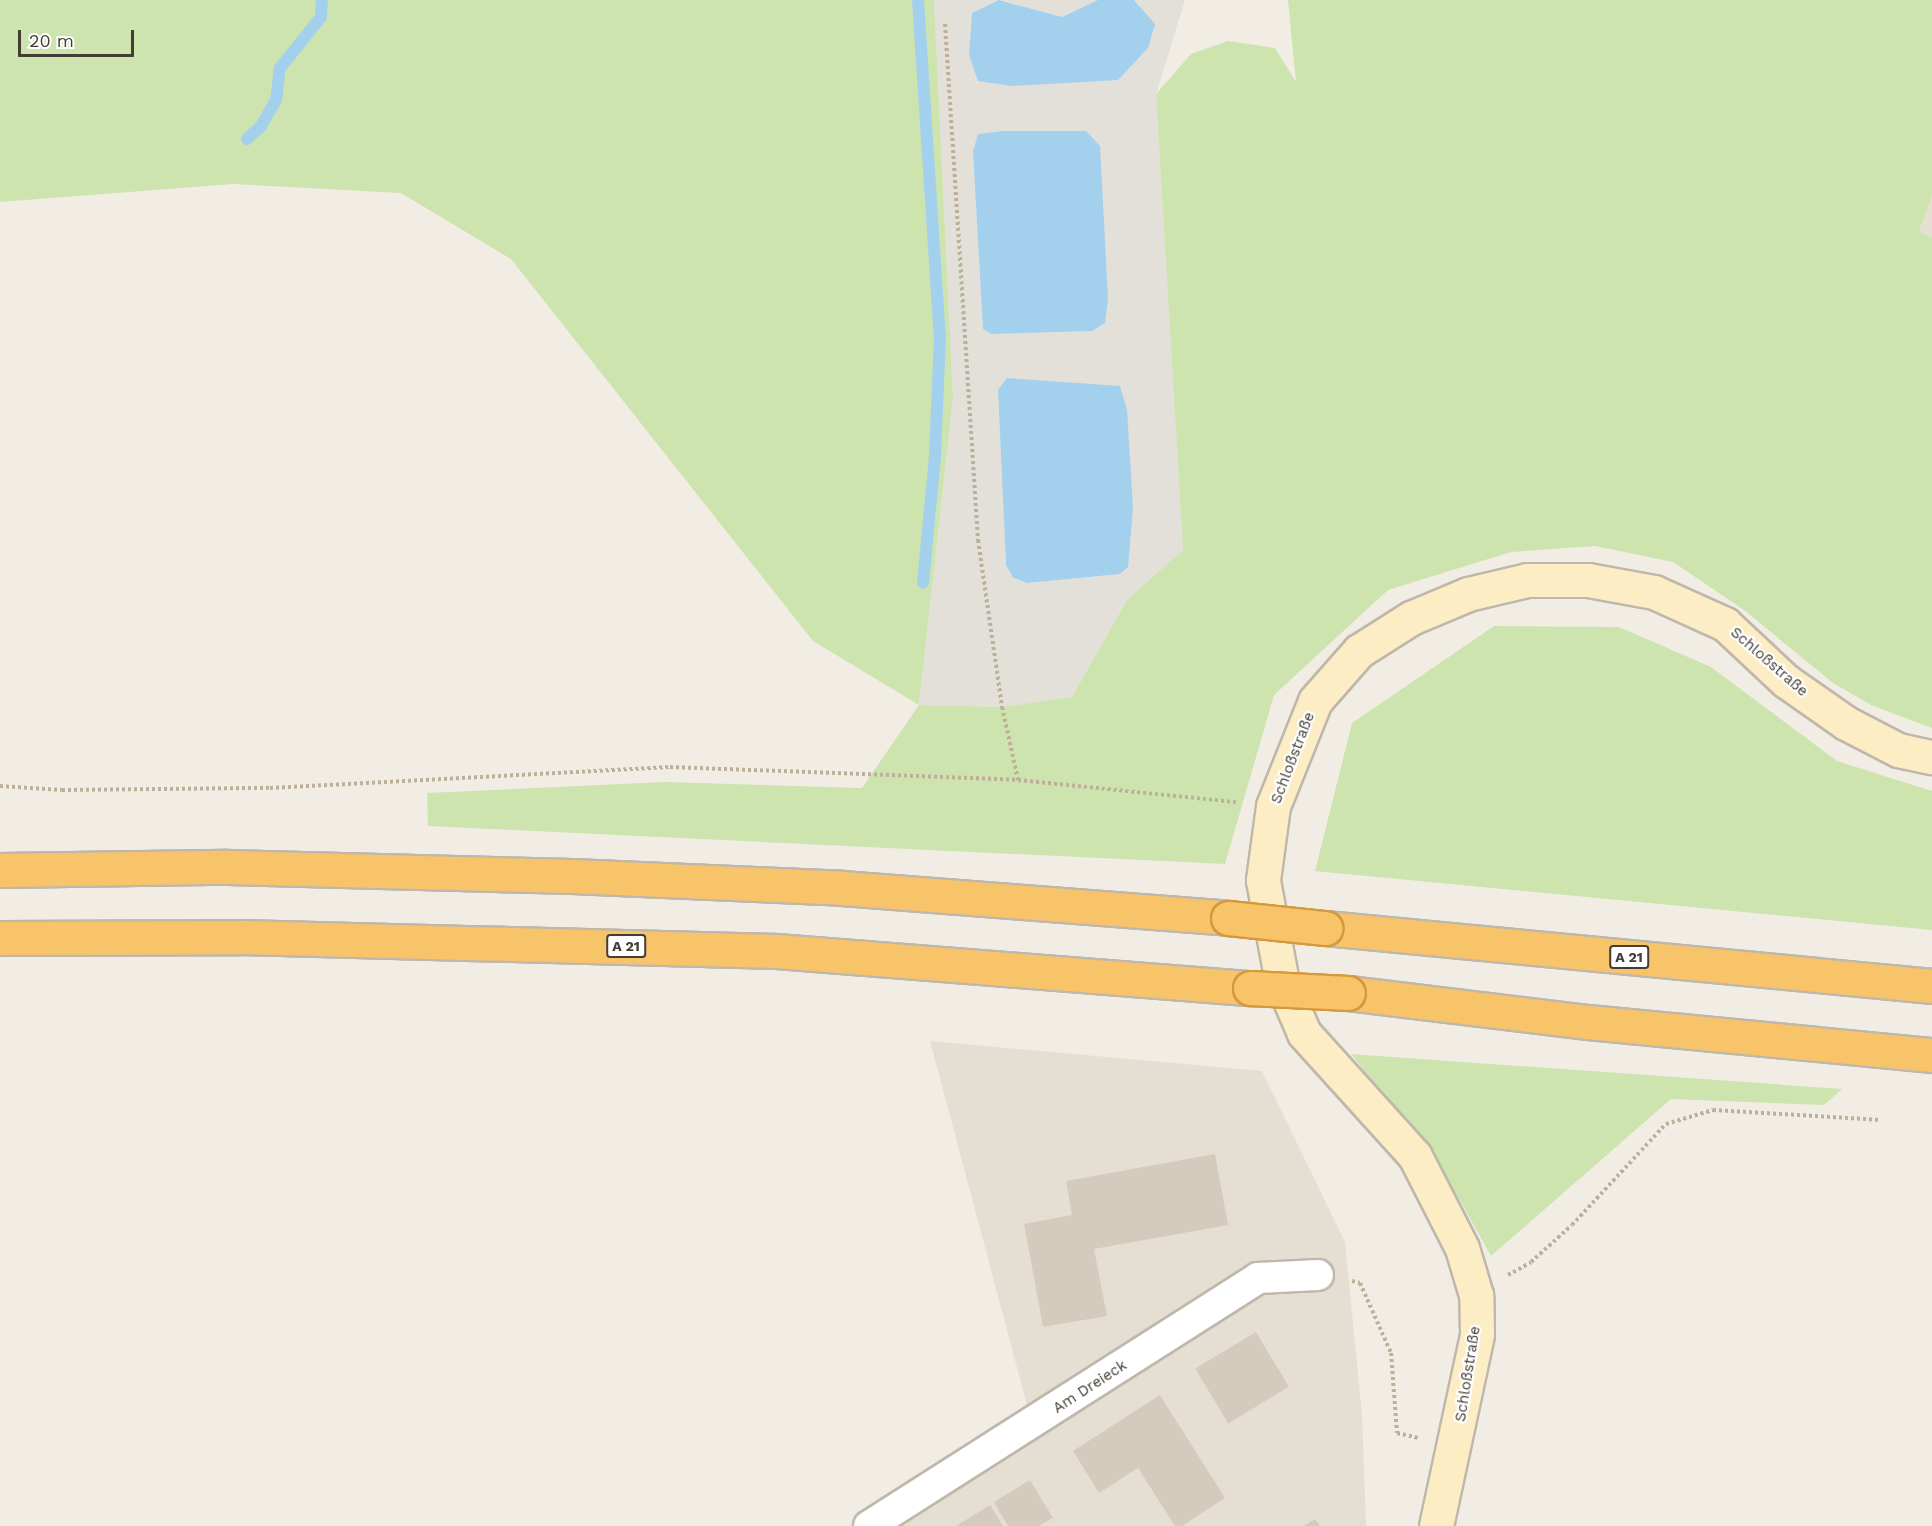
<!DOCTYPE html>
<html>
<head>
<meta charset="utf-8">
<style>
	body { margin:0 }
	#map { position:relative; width:1932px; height:1526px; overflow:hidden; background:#f1ede4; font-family:"Work Sans",sans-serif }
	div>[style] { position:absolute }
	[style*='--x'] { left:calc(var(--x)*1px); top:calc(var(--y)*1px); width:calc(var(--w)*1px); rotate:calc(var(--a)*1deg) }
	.residential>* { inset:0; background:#e5dfd3 }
	.industrial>* { inset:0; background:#e3dfd9 }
	.green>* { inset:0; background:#cde4af }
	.water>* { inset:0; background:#a3d0ec }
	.stream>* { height:12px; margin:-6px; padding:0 6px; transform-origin:6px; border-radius:6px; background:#a3d0ec }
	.building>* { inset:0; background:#d5cbbd; transform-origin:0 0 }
	.path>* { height:4px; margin-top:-2px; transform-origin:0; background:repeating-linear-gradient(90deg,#bdb099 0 3px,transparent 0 6px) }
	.roads { filter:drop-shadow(2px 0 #bfb7ab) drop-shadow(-2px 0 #bfb7ab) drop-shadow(0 2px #bfb7ab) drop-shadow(0 -2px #bfb7ab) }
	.street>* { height:30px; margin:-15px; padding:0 15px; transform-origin:15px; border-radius:15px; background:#fff }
	.secondary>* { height:33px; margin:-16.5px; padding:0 16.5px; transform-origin:16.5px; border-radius:16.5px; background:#fcedc4 }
	.highway>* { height:33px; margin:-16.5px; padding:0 16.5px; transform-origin:16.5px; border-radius:16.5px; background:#f7c46a }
	.bridges { filter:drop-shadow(2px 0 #d5983b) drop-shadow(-2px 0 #d5983b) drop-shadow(0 2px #d5983b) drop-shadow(0 -2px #d5983b) }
	.highway-bridge>* { height:33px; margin:-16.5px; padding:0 16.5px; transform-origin:16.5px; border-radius:16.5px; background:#f7c46a }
	span { translate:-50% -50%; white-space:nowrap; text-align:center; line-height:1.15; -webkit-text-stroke:4.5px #fff; paint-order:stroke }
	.shield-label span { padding:2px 4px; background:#fff; border:2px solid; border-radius:4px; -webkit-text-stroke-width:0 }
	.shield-label { font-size:14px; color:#433d35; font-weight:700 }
	.street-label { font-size:15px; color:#433d35 }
	.scale { position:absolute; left:18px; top:30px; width:116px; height:27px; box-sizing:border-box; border:3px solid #433d35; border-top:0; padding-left:8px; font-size:18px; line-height:21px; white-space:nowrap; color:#433d35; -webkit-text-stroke:4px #fff; paint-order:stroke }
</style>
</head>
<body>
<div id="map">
	<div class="residential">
		<i style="clip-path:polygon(1932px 196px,1932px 237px,1919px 232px)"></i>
		<i style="clip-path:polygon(930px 1041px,1262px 1071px,1345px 1242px,1362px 1414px,1366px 1526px,869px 1526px,1032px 1424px)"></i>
	</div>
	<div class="industrial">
		<i style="clip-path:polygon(evenodd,934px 0,999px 0,972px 14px,969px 55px,1141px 6px,1134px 0,1185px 0,1156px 94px,1183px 550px,1127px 600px,1072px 697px,1002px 707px,919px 705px,953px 398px,934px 0,973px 152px,1092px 331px,992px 334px,983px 329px,973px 152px,934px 0,998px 390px,1128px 567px,1120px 574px,1027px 583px,1013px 579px,1006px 565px,998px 390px)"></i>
		<i style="clip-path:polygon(1001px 0,1098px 0,1062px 17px)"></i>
	</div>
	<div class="green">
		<i style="clip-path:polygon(0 0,934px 0,953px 398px,919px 705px,1002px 707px,1072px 697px,1127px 600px,1183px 550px,1156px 94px,1191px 54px,1228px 41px,1275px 48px,1296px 82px,1288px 0,1932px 0,1932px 196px,1919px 232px,1932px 237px,1932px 728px,1871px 705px,1833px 683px,1744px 610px,1673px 562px,1595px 546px,1511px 552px,1388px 590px,1274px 695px,1225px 864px,428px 826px,427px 793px,665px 782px,862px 788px,919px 705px,813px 641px,511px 259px,401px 193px,233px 184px,0 202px)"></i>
		<i style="clip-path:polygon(1494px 626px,1619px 627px,1711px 667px,1837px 761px,1932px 791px,1932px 930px,1315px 871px,1352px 723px)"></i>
		<i style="clip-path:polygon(1351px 1054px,1842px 1089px,1824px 1105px,1671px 1099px,1491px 1256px,1444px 1172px)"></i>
	</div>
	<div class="water">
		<i style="clip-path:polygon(999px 0,1062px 17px,1098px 0,1134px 0,1155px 24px,1148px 48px,1118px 80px,1012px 86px,978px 81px,969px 55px,972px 13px)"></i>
		<i style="clip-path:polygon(1003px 131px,1086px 131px,1100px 146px,1108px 299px,1105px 323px,1092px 331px,992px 334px,983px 329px,973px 152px,978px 134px)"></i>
		<i style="clip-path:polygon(1007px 378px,1120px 386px,1127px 410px,1133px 508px,1128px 567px,1120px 574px,1027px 583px,1013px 578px,1006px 565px,998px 390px)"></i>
	</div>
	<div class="stream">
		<i style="--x:918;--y:0;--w:337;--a:86.3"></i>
		<i style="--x:940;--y:336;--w:120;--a:92.4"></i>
		<i style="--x:935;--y:456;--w:127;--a:95.4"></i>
		<i style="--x:247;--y:139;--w:19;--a:-43"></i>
		<i style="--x:261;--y:126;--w:30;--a:-60"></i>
		<i style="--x:276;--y:100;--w:32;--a:-83"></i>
		<i style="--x:280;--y:68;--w:65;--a:-51.2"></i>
		<i style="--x:321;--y:17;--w:17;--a:-87"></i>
	</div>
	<div class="building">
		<i style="clip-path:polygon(1215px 1154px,1228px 1225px,1094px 1249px,1107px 1316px,1043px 1327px,1024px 1224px,1072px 1215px,1066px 1181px)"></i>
		<i style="left:1256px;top:1332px;width:64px;height:71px;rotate:59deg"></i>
		<i style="clip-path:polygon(1160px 1395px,1225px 1498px,1182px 1526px,1175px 1526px,1138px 1468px,1099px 1493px,1073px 1451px)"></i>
		<i style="clip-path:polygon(1030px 1480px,1053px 1518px,1039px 1526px,1008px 1526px,994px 1502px)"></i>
		<i style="clip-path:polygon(990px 1505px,1003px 1526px,956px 1526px)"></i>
		<i style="clip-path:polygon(1315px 1519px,1320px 1526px,1304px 1526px)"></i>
	</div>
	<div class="path">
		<i style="--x:945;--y:24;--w:517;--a:86.34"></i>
		<i style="--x:978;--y:540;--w:169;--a:81.8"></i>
		<i style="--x:1002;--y:707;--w:75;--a:77.6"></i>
		<i style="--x:0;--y:786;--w:62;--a:3.7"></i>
		<i style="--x:62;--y:790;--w:208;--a:-0.6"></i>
		<i style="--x:270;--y:788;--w:401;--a:-3"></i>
		<i style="--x:670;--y:767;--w:348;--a:2.1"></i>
		<i style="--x:1018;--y:780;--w:219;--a:5.8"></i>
		<i style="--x:1508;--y:1275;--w:26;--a:-29"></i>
		<i style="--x:1531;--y:1262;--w:55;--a:-42.1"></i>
		<i style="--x:1572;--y:1225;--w:138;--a:-47.1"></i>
		<i style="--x:1666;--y:1124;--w:49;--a:-16.6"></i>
		<i style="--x:1713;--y:1110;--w:168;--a:3.4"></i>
		<i style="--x:1352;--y:1281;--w:8;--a:14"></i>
		<i style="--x:1360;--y:1283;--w:77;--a:66.1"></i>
		<i style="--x:1391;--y:1353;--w:80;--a:85.7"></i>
		<i style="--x:1397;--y:1433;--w:22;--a:13"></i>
	</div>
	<div class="roads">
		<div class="street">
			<i style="--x:869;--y:1526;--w:461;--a:-32.5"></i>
			<i style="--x:1258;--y:1278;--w:60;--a:-2.9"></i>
		</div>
		<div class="secondary">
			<i style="--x:1436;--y:1526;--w:196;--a:-77.9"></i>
			<i style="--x:1477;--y:1334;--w:39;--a:-91"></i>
			<i style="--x:1476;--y:1295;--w:49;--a:-106.6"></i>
			<i style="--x:1462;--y:1248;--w:103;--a:-117.1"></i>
			<i style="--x:1415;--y:1156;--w:166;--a:-132.1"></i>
			<i style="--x:1304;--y:1033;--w:56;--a:-113.3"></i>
			<i style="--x:1282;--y:982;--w:104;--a:-100.6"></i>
			<i style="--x:1263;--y:880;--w:75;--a:-82.3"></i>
			<i style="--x:1273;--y:806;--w:113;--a:-68.2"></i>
			<i style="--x:1315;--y:701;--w:67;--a:-48.7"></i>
			<i style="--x:1359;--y:651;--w:62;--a:-32.4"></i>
			<i style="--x:1411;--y:618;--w:62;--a:-22.8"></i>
			<i style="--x:1468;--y:594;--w:61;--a:-13.3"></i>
			<i style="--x:1527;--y:580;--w:61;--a:0"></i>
			<i style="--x:1588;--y:580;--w:67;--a:10.3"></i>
			<i style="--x:1654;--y:592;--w:78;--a:24.3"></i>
			<i style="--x:1725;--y:624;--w:83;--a:43.1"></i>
			<i style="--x:1786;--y:681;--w:73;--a:35"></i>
			<i style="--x:1846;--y:723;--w:59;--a:27.4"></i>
			<i style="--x:1898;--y:750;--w:35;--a:12"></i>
		</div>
		<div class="highway">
			<i style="--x:0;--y:870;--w:227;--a:-0.8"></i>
			<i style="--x:227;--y:867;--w:345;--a:1.5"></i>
			<i style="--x:572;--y:876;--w:270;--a:2.5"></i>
			<i style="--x:842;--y:888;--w:387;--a:4.4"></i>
			<i style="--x:1325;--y:928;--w:610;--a:5.46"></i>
			<i style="--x:0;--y:938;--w:241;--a:-0.2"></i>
			<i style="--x:241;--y:937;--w:536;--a:1.5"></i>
			<i style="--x:777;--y:951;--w:474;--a:4.5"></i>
			<i style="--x:1348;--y:993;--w:242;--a:6.9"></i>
			<i style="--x:1588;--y:1022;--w:346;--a:5.5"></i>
		</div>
	</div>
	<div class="bridges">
		<div class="highway-bridge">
			<i style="--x:1228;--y:918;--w:98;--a:5.9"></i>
			<i style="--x:1250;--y:988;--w:98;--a:2.9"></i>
		</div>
	</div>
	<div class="shield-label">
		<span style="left:626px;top:946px">A 21</span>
		<span style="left:1629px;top:957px">A 21</span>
	</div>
	<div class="street-label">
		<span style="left:1769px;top:662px;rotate:41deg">Schloßstraße</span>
		<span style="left:1293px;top:758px;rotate:-69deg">Schloßstraße</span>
		<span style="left:1468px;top:1374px;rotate:-81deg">Schloßstraße</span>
		<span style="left:1090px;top:1387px;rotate:-33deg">Am Dreieck</span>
	</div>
	<div class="scale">20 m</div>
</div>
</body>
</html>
